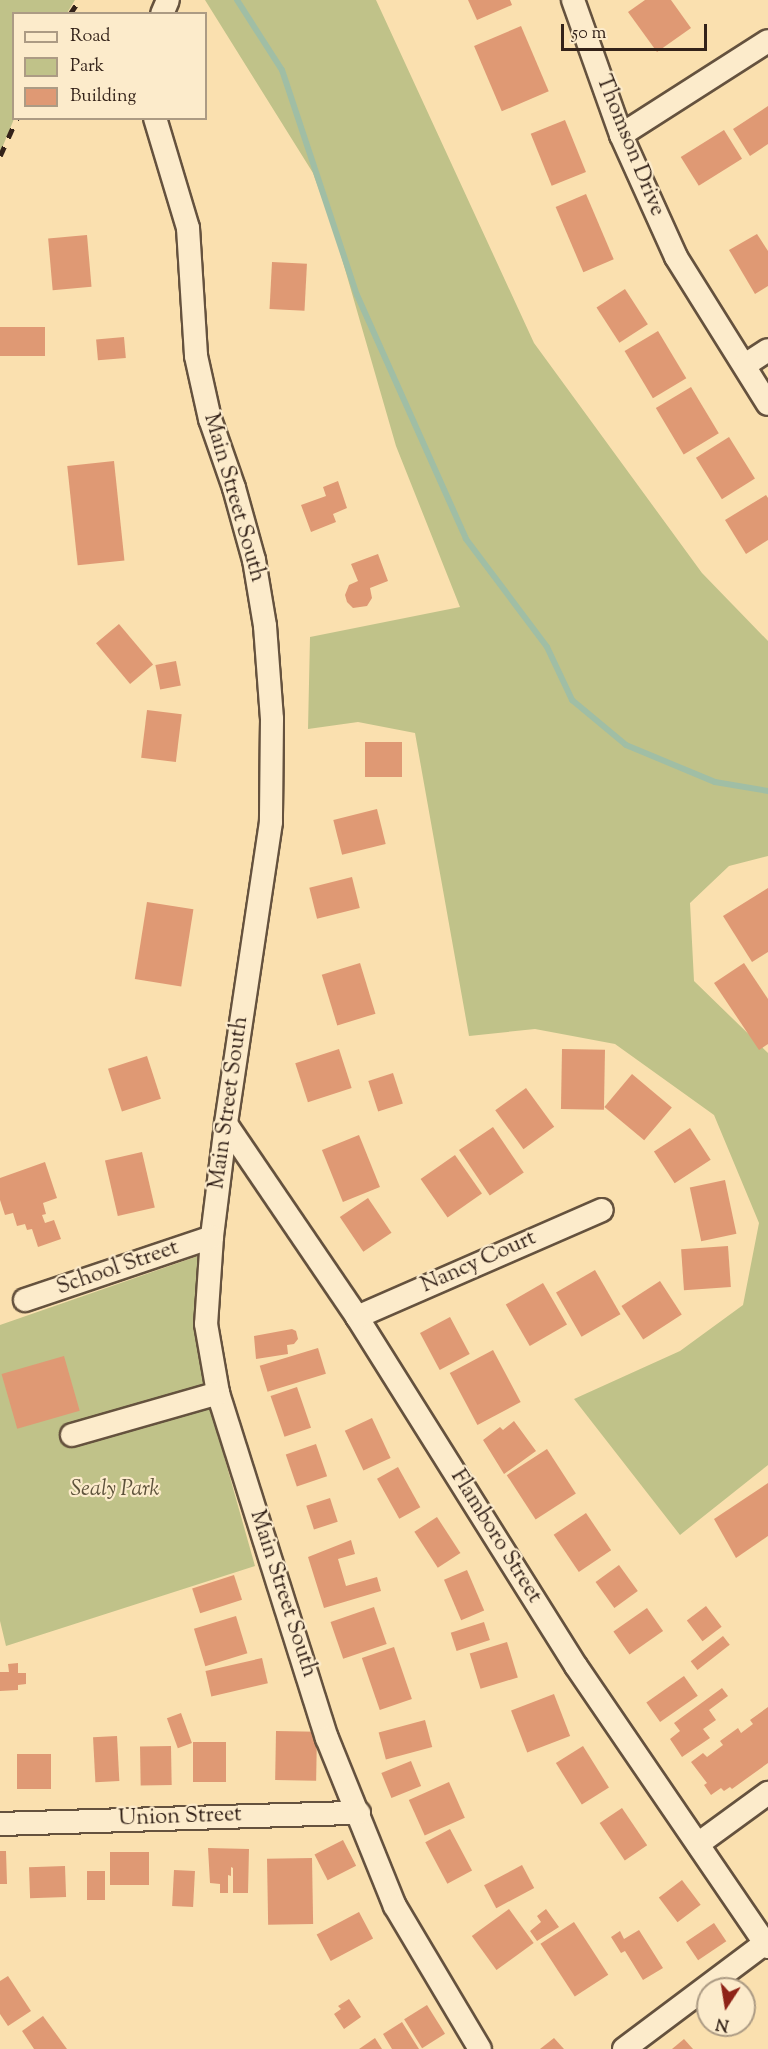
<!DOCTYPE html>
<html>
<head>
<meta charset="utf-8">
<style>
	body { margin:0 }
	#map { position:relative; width:768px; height:2049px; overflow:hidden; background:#fae0af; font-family:"Sorts Mill Goudy",serif }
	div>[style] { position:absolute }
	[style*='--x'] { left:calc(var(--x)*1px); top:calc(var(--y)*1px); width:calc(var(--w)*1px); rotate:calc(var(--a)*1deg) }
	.green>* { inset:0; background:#c0c289 }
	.stream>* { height:6px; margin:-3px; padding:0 3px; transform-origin:3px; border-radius:3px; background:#a0bea5 }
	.building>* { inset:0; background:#df9974; transform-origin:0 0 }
	.roads { filter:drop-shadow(2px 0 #65523e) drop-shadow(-2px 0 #65523e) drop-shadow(0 2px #65523e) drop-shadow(0 -2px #65523e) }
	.minor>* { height:22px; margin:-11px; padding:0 11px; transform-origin:11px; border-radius:11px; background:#fcebcb }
	.rail>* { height:4.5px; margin-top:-2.25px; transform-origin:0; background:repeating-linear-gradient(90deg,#332219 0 10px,transparent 0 20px) }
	span { translate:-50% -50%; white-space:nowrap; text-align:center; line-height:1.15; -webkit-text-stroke:4.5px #fcebcb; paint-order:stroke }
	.street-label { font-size:22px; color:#332219 }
	.park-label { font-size:22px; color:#5d523b; font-style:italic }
	.legend { position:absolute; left:12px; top:12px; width:195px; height:108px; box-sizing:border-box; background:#fcebcb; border:2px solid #ac9b84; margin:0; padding:8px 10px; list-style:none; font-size:18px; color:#332219 }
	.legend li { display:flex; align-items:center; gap:12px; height:30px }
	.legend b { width:30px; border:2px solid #ac9b84 }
	.north { position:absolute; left:696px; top:1977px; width:60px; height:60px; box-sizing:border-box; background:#fcebcb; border:2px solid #ac9b84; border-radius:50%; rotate:192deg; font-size:16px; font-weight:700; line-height:24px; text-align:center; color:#332219 }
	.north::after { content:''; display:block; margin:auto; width:21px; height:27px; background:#8f2418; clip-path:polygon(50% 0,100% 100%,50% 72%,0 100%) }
	.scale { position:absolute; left:561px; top:24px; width:146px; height:27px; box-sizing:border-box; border:3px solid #332219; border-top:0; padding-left:8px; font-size:18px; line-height:21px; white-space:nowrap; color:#332219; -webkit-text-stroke:4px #fcebcb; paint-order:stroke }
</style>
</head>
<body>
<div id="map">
	<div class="green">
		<i style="clip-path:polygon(0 0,75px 0,67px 13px,14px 14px,14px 119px,0 153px)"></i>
		<i style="clip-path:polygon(205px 0,376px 0,534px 343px,702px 573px,768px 641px,768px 856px,729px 866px,690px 903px,694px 981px,768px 1053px,768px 1465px,680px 1535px,574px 1399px,680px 1351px,743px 1305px,759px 1223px,714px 1115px,615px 1044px,535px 1029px,469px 1036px,415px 733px,358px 722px,308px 729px,310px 637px,460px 607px,396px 446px,334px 231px,313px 173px)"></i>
		<i style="clip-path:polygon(201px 1255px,209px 1403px,255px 1566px,6px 1646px,0 1621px,0 1325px)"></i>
	</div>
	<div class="stream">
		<i style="--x:237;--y:0;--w:83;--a:57.3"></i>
		<i style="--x:282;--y:70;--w:237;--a:71.6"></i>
		<i style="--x:357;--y:295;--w:267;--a:65.9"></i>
		<i style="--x:466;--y:539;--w:135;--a:53.1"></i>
		<i style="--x:547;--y:647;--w:59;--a:64.7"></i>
		<i style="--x:572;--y:700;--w:70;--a:39.8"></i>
		<i style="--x:626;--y:745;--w:96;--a:22.6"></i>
		<i style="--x:715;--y:782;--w:54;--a:9.6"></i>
	</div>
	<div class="building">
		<i style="clip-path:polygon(468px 0,510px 0,512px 5px,477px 20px)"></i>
		<i style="clip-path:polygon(645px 0,671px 0,691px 28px,657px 52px,628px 12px)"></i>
		<i style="left:521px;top:26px;width:71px;height:51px;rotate:67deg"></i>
		<i style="clip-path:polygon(768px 106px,768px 144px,750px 156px,733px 129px)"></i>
		<i style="left:565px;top:120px;width:56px;height:37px;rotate:68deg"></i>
		<i style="left:724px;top:130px;width:34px;height:51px;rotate:58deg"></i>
		<i style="left:586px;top:194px;width:71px;height:33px;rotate:67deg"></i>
		<i style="clip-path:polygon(757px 234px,768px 251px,768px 286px,755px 294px,729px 250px)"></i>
		<i style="left:87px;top:235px;width:52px;height:39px;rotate:85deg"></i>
		<i style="left:272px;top:262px;width:35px;height:47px;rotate:3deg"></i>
		<i style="left:625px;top:289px;width:42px;height:34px;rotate:57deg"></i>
		<i style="left:0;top:327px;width:45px;height:29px"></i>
		<i style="left:658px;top:331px;width:55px;height:39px;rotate:59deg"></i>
		<i style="left:124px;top:337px;width:21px;height:28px;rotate:85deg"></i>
		<i style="left:691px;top:387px;width:54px;height:41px;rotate:59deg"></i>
		<i style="left:729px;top:437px;width:49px;height:39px;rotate:58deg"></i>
		<i style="left:114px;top:461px;width:100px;height:47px;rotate:84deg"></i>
		<i style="clip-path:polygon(338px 481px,347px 508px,333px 514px,336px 522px,311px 532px,301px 505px,326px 496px,323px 487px)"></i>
		<i style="clip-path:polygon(766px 495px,768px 498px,768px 540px,746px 554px,725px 520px)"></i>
		<i style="clip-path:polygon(378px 554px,388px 581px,370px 588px,372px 598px,367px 606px,353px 608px,347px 602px,345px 595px,349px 585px,358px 581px,351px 564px)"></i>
		<i style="left:119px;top:624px;width:53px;height:30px;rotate:50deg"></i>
		<i style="left:176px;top:661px;width:25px;height:21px;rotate:79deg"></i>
		<i style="left:147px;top:710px;width:35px;height:48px;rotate:7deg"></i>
		<i style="left:365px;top:742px;width:37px;height:35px"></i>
		<i style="left:377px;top:809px;width:36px;height:45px;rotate:76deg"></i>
		<i style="left:352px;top:877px;width:32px;height:44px;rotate:76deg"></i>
		<i style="clip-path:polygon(768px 888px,768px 952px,752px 962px,723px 916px)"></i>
		<i style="left:147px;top:902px;width:47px;height:78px;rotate:9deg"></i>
		<i style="left:360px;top:963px;width:53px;height:40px;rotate:73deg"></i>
		<i style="clip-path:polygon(744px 963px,768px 999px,768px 1044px,759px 1050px,714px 983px)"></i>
		<i style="left:339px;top:1049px;width:41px;height:46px;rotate:72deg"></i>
		<i style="left:562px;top:1049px;width:43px;height:60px;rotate:1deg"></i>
		<i style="left:147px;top:1056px;width:45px;height:41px;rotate:72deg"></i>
		<i style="left:393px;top:1073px;width:32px;height:26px;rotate:72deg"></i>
		<i style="left:632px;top:1074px;width:52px;height:43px;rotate:40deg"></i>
		<i style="left:526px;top:1088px;width:48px;height:38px;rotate:54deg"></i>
		<i style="left:493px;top:1127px;width:55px;height:41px;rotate:56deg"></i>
		<i style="left:690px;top:1128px;width:38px;height:43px;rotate:57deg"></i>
		<i style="left:359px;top:1135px;width:56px;height:40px;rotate:68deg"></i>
		<i style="left:142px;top:1152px;width:57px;height:38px;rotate:77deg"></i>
		<i style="left:455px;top:1155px;width:47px;height:42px;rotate:55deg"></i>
		<i style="clip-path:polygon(45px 1162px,57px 1198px,43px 1203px,46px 1214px,42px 1215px,45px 1223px,54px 1220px,61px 1239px,38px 1247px,32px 1229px,27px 1230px,25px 1224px,17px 1226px,13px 1213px,5px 1215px,0 1200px,0 1178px)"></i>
		<i style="left:725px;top:1180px;width:55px;height:36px;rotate:78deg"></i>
		<i style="left:368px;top:1198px;width:42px;height:34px;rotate:56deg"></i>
		<i style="left:728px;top:1246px;width:41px;height:47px;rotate:86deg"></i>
		<i style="left:595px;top:1270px;width:51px;height:45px;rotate:60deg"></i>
		<i style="left:660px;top:1281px;width:40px;height:46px;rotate:57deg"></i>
		<i style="left:543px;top:1283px;width:48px;height:43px;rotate:60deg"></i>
		<i style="left:450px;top:1317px;width:42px;height:34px;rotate:62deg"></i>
		<i style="clip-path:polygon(292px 1329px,296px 1331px,298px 1339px,294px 1344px,287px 1345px,288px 1354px,256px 1359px,254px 1336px)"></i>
		<i style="left:318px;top:1348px;width:27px;height:61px;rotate:73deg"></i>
		<i style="left:493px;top:1350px;width:59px;height:49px;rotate:62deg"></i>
		<i style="left:64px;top:1356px;width:57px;height:65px;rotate:74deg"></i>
		<i style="left:297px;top:1387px;width:43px;height:28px;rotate:71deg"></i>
		<i style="left:372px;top:1418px;width:44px;height:30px;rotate:65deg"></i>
		<i style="clip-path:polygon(514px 1421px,536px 1451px,504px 1474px,483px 1440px,500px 1427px,503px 1430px)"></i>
		<i style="left:316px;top:1444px;width:34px;height:32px;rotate:71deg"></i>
		<i style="left:547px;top:1449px;width:53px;height:48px;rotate:57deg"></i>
		<i style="left:398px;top:1467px;width:46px;height:24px;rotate:61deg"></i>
		<i style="clip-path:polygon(768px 1483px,768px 1536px,736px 1558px,714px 1519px)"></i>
		<i style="left:330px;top:1498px;width:25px;height:25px;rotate:72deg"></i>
		<i style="left:586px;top:1513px;width:45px;height:39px;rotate:56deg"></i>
		<i style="left:437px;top:1517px;width:43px;height:27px;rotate:57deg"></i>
		<i style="clip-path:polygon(351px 1540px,355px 1554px,338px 1559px,346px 1586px,377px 1577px,381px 1591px,324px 1608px,308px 1557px)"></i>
		<i style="left:619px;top:1565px;width:32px;height:29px;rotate:54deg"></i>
		<i style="left:467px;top:1570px;width:44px;height:25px;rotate:67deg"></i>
		<i style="left:234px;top:1575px;width:26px;height:44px;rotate:72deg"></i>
		<i style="left:706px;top:1606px;width:26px;height:24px;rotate:53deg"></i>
		<i style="left:374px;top:1607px;width:39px;height:46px;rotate:71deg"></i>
		<i style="left:647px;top:1608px;width:28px;height:41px;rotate:55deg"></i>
		<i style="left:236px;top:1616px;width:39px;height:44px;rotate:73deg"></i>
		<i style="left:484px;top:1622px;width:19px;height:35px;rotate:72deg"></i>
		<i style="left:723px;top:1636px;width:11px;height:41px;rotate:52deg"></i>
		<i style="left:507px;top:1642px;width:37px;height:39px;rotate:73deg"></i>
		<i style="left:394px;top:1647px;width:55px;height:34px;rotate:71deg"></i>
		<i style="left:262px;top:1658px;width:26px;height:58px;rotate:77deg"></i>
		<i style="clip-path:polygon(18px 1663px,18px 1673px,26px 1673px,26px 1684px,18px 1685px,18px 1690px,0 1691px,0 1672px,9px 1672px,8px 1664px)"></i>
		<i style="left:684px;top:1676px;width:24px;height:46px;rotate:55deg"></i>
		<i style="clip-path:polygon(722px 1688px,728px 1696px,709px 1710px,716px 1720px,703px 1729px,710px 1738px,682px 1757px,670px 1739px,680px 1731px,674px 1723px)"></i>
		<i style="left:554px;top:1694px;width:45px;height:46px;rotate:69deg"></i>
		<i style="clip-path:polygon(768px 1707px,768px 1763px,732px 1789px,730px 1787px,724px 1791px,721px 1788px,711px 1795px,704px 1785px,707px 1783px,691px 1762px,703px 1753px,707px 1757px,723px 1745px,720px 1741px,738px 1728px,741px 1733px,753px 1724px,750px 1720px)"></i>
		<i style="left:181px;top:1713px;width:32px;height:15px;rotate:70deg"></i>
		<i style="left:425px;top:1720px;width:28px;height:48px;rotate:75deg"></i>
		<i style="left:276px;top:1731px;width:41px;height:49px;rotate:1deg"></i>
		<i style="left:117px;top:1736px;width:45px;height:24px;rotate:87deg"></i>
		<i style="left:193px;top:1742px;width:33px;height:40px"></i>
		<i style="left:171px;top:1746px;width:39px;height:31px;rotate:89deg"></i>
		<i style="left:583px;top:1746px;width:49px;height:32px;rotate:58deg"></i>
		<i style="left:17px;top:1754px;width:34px;height:35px"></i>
		<i style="left:411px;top:1761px;width:27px;height:32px;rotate:68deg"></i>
		<i style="left:449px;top:1782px;width:39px;height:44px;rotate:66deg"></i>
		<i style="left:622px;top:1808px;width:45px;height:27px;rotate:56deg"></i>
		<i style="left:450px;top:1829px;width:47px;height:28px;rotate:62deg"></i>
		<i style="left:343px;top:1840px;width:29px;height:32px;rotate:63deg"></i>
		<i style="clip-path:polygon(208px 1848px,249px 1849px,248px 1893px,233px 1893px,233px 1868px,231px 1867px,231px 1876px,228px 1875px,228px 1893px,220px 1893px,220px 1884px,210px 1883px)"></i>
		<i style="clip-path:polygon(0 1851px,6px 1851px,7px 1884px,0 1884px)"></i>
		<i style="left:110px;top:1852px;width:39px;height:33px"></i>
		<i style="left:312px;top:1858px;width:66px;height:45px;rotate:89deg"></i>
		<i style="left:522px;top:1865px;width:26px;height:43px;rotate:62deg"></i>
		<i style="left:65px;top:1866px;width:31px;height:36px;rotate:88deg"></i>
		<i style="left:174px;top:1870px;width:21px;height:36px;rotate:3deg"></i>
		<i style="left:87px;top:1871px;width:18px;height:29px"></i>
		<i style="left:682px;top:1880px;width:31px;height:29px;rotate:53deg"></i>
		<i style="left:509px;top:1909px;width:42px;height:46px;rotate:54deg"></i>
		<i style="clip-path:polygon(546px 1909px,559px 1927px,537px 1941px,530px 1931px,541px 1922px,537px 1916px)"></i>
		<i style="left:359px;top:1912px;width:30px;height:48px;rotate:62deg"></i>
		<i style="left:574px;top:1922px;width:63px;height:40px;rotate:57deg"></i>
		<i style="left:714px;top:1923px;width:22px;height:34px;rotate:56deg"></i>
		<i style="clip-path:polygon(639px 1930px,663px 1968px,643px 1980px,625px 1951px,621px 1953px,611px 1937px,620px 1931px,624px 1939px)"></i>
		<i style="clip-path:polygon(8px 1976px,31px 2011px,8px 2026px,0 2014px,0 1981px)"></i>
		<i style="clip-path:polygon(349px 1999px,361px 2017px,344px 2029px,334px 2014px,341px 2009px,338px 2006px)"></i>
		<i style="left:427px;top:2005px;width:34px;height:27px;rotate:58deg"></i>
		<i style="clip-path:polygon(43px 2016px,67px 2049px,34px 2049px,22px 2031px)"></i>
		<i style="clip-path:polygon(402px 2022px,419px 2049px,392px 2049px,383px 2034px)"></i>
		<i style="clip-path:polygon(375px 2038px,382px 2049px,359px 2049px)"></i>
		<i style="clip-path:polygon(554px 2038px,564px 2049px,540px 2049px)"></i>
		<i style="clip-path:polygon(684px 2039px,693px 2049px,672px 2049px)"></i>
	</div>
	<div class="roads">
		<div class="minor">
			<i style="--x:573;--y:0;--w:143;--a:70.4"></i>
			<i style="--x:621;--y:135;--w:134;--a:65.7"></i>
			<i style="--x:676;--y:257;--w:173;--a:58"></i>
			<i style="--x:162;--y:14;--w:15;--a:-67"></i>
			<i style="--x:155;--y:118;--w:115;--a:73.3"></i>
			<i style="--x:188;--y:228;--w:128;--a:86.4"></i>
			<i style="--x:196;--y:356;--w:65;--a:77.5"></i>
			<i style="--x:210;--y:419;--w:73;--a:70.8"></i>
			<i style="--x:234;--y:488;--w:75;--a:74.5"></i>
			<i style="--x:254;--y:560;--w:67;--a:80.5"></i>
			<i style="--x:265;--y:626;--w:93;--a:85.7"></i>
			<i style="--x:272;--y:719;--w:103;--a:90.6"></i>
			<i style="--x:271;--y:822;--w:305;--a:98.5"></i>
			<i style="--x:226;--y:1124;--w:114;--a:97.1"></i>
			<i style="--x:212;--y:1237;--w:87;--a:93.9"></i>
			<i style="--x:206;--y:1324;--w:70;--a:80.1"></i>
			<i style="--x:218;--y:1393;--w:362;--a:72.5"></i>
			<i style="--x:327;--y:1738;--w:181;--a:68"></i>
			<i style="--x:395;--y:1906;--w:166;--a:59.3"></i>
			<i style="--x:621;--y:135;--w:174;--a:-32.6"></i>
			<i style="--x:745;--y:365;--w:27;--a:-33"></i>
			<i style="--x:226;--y:1124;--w:233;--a:55.8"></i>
			<i style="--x:357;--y:1317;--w:412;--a:57.9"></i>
			<i style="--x:576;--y:1666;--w:340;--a:55.7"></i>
			<i style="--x:25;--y:1300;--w:197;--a:-18.6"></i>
			<i style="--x:357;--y:1317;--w:267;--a:-23.6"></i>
			<i style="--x:72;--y:1435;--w:152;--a:-16"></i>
			<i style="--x:0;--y:1824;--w:359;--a:-1.8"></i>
			<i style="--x:698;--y:1844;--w:87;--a:-36.1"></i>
			<i style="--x:624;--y:2049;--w:180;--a:-36.9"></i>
		</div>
	</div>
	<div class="rail">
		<i style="--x:70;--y:14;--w:17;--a:-57"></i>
		<i style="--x:0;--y:156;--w:42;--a:-65.9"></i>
	</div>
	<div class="street-label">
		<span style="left:629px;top:146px;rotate:68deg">Thomson Drive</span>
		<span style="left:233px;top:498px;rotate:74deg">Main Street South</span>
		<span style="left:230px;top:1103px;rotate:-82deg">Main Street South</span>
		<span style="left:479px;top:1263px;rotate:-24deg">Nancy Court</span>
		<span style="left:118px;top:1269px;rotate:-19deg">School Street</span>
		<span style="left:495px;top:1537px;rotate:58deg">Flamboro Street</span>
		<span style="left:282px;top:1594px;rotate:72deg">Main Street South</span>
		<span style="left:180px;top:1818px;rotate:-2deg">Union Street</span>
	</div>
	<div class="park-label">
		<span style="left:115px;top:1491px">Sealy Park</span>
	</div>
	<ul class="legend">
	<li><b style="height:8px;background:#fcebcb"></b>Road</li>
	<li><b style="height:16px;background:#c0c289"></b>Park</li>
	<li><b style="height:16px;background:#df9974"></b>Building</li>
	</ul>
	<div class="north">N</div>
	<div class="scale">50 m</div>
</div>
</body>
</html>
